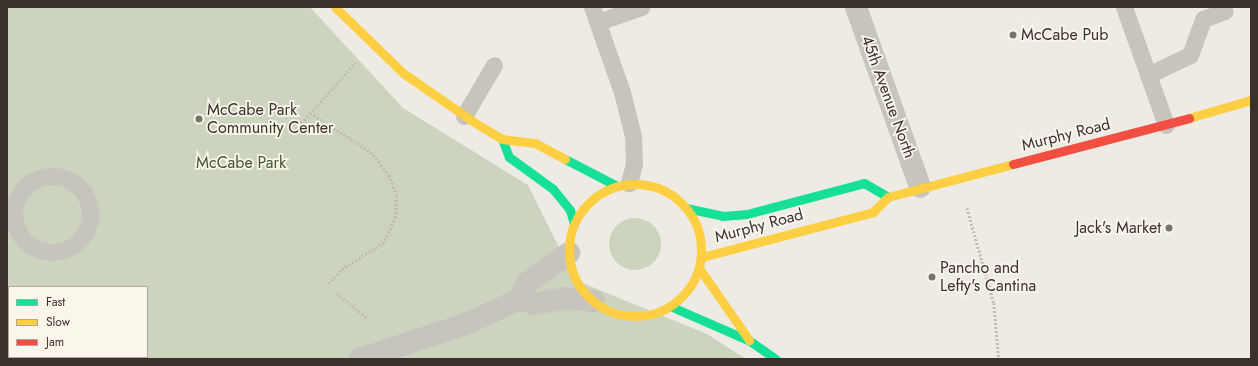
<!DOCTYPE html>
<html>
<head>
<meta charset="utf-8">
<style>
	body { margin:0 }
	#map { position:relative; width:1258px; height:366px; overflow:hidden; background:#eeebe4; font-family:Jost,sans-serif }
	div>[style] { position:absolute }
	[style*='--x'] { left:calc(var(--x)*1px); top:calc(var(--y)*1px); width:calc(var(--w)*1px); rotate:calc(var(--a)*1deg) }
	.green>* { inset:0; background:#ccd4bf }
	.round { border-radius:50% }
	.path>* { height:2.5px; margin-top:-1.25px; transform-origin:0; background:repeating-linear-gradient(90deg,#c0bcb5 0 2px,transparent 0 4px) }
	.lane>* { height:17px; margin:-8.5px; padding:0 8.5px; transform-origin:8.5px; border-radius:8.5px; background:#c7c3bd }
	.lane>.ring { margin:-8.5px; padding:0; box-sizing:content-box; background:none; border:17px solid #c7c3bd; border-radius:50% }
	.street>* { height:22px; margin:-11px; padding:0 11px; transform-origin:11px; border-radius:11px; background:#c7c3bd }
	.fast>* { height:9px; margin:-4.5px; padding:0 4.5px; transform-origin:4.5px; border-radius:4.5px; background:#16e098 }
	.slow>* { height:9px; margin:-4.5px; padding:0 4.5px; transform-origin:4.5px; border-radius:4.5px; background:#ffcf43 }
	.slow>.ring { margin:-4.5px; padding:0; box-sizing:content-box; background:none; border:9px solid #ffcf43; border-radius:50% }
	.jam>* { height:9px; margin:-4.5px; padding:0 4.5px; transform-origin:4.5px; border-radius:4.5px; background:#f24e42 }
	.dots>* { width:11px; height:11px; translate:-50% -50%; box-sizing:border-box; border:2px solid #faf6ec; border-radius:50% }
	span { translate:-50% -50%; white-space:nowrap; text-align:center; line-height:1.15; -webkit-text-stroke:3.5px #faf6ec; paint-order:stroke }
	.poi-label { font-size:16px; color:#39312b }
	.left { translate:0 -50%; text-align:left }
	.right { translate:-100% -50%; text-align:right }
	.street-label { font-size:16px; color:#39312b }
	.park-label { font-size:16px; color:#42562f }
	.frame { position:absolute; inset:0; border:8px solid #39312b; pointer-events:none }
	.legend { position:absolute; left:8px; top:286px; width:140px; height:72px; box-sizing:border-box; background:#faf6ec; border:1px solid #ada79f; margin:0; padding:5px 7px; list-style:none; font-size:12px; color:#39312b }
	.legend li { display:flex; align-items:center; gap:8px; height:20px }
	.legend b { width:20px; border:1px solid #ada79f }
</style>
</head>
<body>
<div id="map">
	<div class="green">
		<i style="clip-path:polygon(evenodd,7px 7px,310px 7px,403px 108px,528px 185px,575px 280px,707px 334px,746px 359px,7px 359px,7px 7px,9px 287px,147px 287px,147px 357px,9px 357px,9px 287px)"></i>
		<i class="round" style="left:609px;top:218px;width:52px;height:52px"></i>
	</div>
	<div class="path">
		<i style="--x:310;--y:113;--w:72;--a:32.6"></i>
		<i style="--x:371;--y:152;--w:29;--a:52"></i>
		<i style="--x:389;--y:175;--w:22;--a:69"></i>
		<i style="--x:397;--y:196;--w:21;--a:93"></i>
		<i style="--x:396;--y:217;--w:29;--a:115"></i>
		<i style="--x:384;--y:243;--w:47;--a:148"></i>
		<i style="--x:344;--y:268;--w:23;--a:133"></i>
		<i style="--x:296;--y:129;--w:89;--a:-48.2"></i>
		<i style="--x:967;--y:208;--w:99;--a:74.1"></i>
		<i style="--x:994;--y:303;--w:56;--a:84.9"></i>
		<i style="--x:337;--y:293;--w:38;--a:40"></i>
	</div>
	<div class="lane">
		<i style="--x:592;--y:7;--w:90;--a:70.6"></i>
		<i style="--x:622;--y:92;--w:45;--a:76"></i>
		<i style="--x:633;--y:136;--w:28;--a:88"></i>
		<i style="--x:634;--y:164;--w:20;--a:105"></i>
		<i style="--x:1124;--y:7;--w:125;--a:70.4"></i>
		<i style="--x:598;--y:22;--w:46;--a:-19.2"></i>
		<i style="--x:1148;--y:75;--w:47;--a:-25.5"></i>
		<i style="--x:1190;--y:55;--w:38;--a:-70"></i>
		<i style="--x:1203;--y:19;--w:23;--a:-20"></i>
		<i style="--x:464;--y:116;--w:59;--a:-59.5"></i>
		<i class="ring" style="left:14px;top:176px;width:59px;height:59px"></i>
	</div>
	<div class="street">
		<i style="--x:856;--y:7;--w:191;--a:70.4"></i>
		<i style="--x:520;--y:299;--w:16;--a:18"></i>
		<i style="--x:535;--y:304;--w:31;--a:-11"></i>
		<i style="--x:565;--y:298;--w:29;--a:6"></i>
		<i style="--x:360;--y:359;--w:112;--a:-18.3"></i>
		<i style="--x:466;--y:324;--w:60;--a:-24.8"></i>
		<i style="--x:520;--y:299;--w:17;--a:-66"></i>
		<i style="--x:527;--y:283;--w:52;--a:-35.5"></i>
	</div>
	<div class="fast">
		<i style="--x:502;--y:139;--w:19;--a:69"></i>
		<i style="--x:509;--y:157;--w:54;--a:36"></i>
		<i style="--x:553;--y:189;--w:27;--a:51"></i>
		<i style="--x:570;--y:210;--w:15;--a:74"></i>
		<i style="--x:565;--y:159;--w:56;--a:27.5"></i>
		<i style="--x:686;--y:208;--w:38;--a:12"></i>
		<i style="--x:723;--y:216;--w:24;--a:-5"></i>
		<i style="--x:747;--y:214;--w:121;--a:-14.8"></i>
		<i style="--x:864;--y:183;--w:28;--a:30"></i>
		<i style="--x:670;--y:306;--w:87;--a:23.6"></i>
		<i style="--x:750;--y:341;--w:32;--a:35"></i>
	</div>
	<div class="slow">
		<i style="--x:335;--y:7;--w:95;--a:44.1"></i>
		<i style="--x:403;--y:73;--w:90;--a:34.6"></i>
		<i style="--x:477;--y:124;--w:29;--a:31"></i>
		<i style="--x:502;--y:139;--w:33;--a:7"></i>
		<i style="--x:535;--y:143;--w:34;--a:28"></i>
		<i style="--x:1189;--y:118;--w:65;--a:-16.2"></i>
		<i class="ring" style="left:569px;top:184px;width:123px;height:123px"></i>
		<i style="--x:702;--y:257;--w:177;--a:-14.7"></i>
		<i style="--x:873;--y:212;--w:21;--a:-45"></i>
		<i style="--x:888;--y:197;--w:129;--a:-14.8"></i>
		<i style="--x:699;--y:268;--w:88;--a:55.2"></i>
	</div>
	<div class="jam">
		<i style="--x:1013;--y:164;--w:182;--a:-14.6"></i>
	</div>
	<div class="dots">
		<i style="left:1013px;top:35px;background:#78726c"></i>
		<i style="left:199px;top:119px;background:#78726c"></i>
		<i style="left:1169px;top:228px;background:#78726c"></i>
		<i style="left:932px;top:277px;background:#78726c"></i>
	</div>
	<div class="poi-label">
		<span class="left" style="left:1021px;top:35px">McCabe Pub</span>
		<span class="left" style="left:207px;top:119px">McCabe Park<br>Community Center</span>
		<span class="right" style="left:1161px;top:228px">Jack's Market</span>
		<span class="left" style="left:940px;top:277px">Pancho and<br>Lefty's Cantina</span>
	</div>
	<div class="street-label">
		<span style="left:888px;top:97px;rotate:70deg">45th Avenue North</span>
		<span style="left:1066px;top:135px;rotate:-14deg">Murphy Road</span>
		<span style="left:759px;top:226px;rotate:-15deg">Murphy Road</span>
	</div>
	<div class="park-label">
		<span style="left:241px;top:163px">McCabe Park</span>
	</div>
	<div class="frame"></div>
	<ul class="legend">
	<li><b style="height:5px;background:#16e098"></b>Fast</li>
	<li><b style="height:5px;background:#ffcf43"></b>Slow</li>
	<li><b style="height:5px;background:#f24e42"></b>Jam</li>
	</ul>
</div>
</body>
</html>
